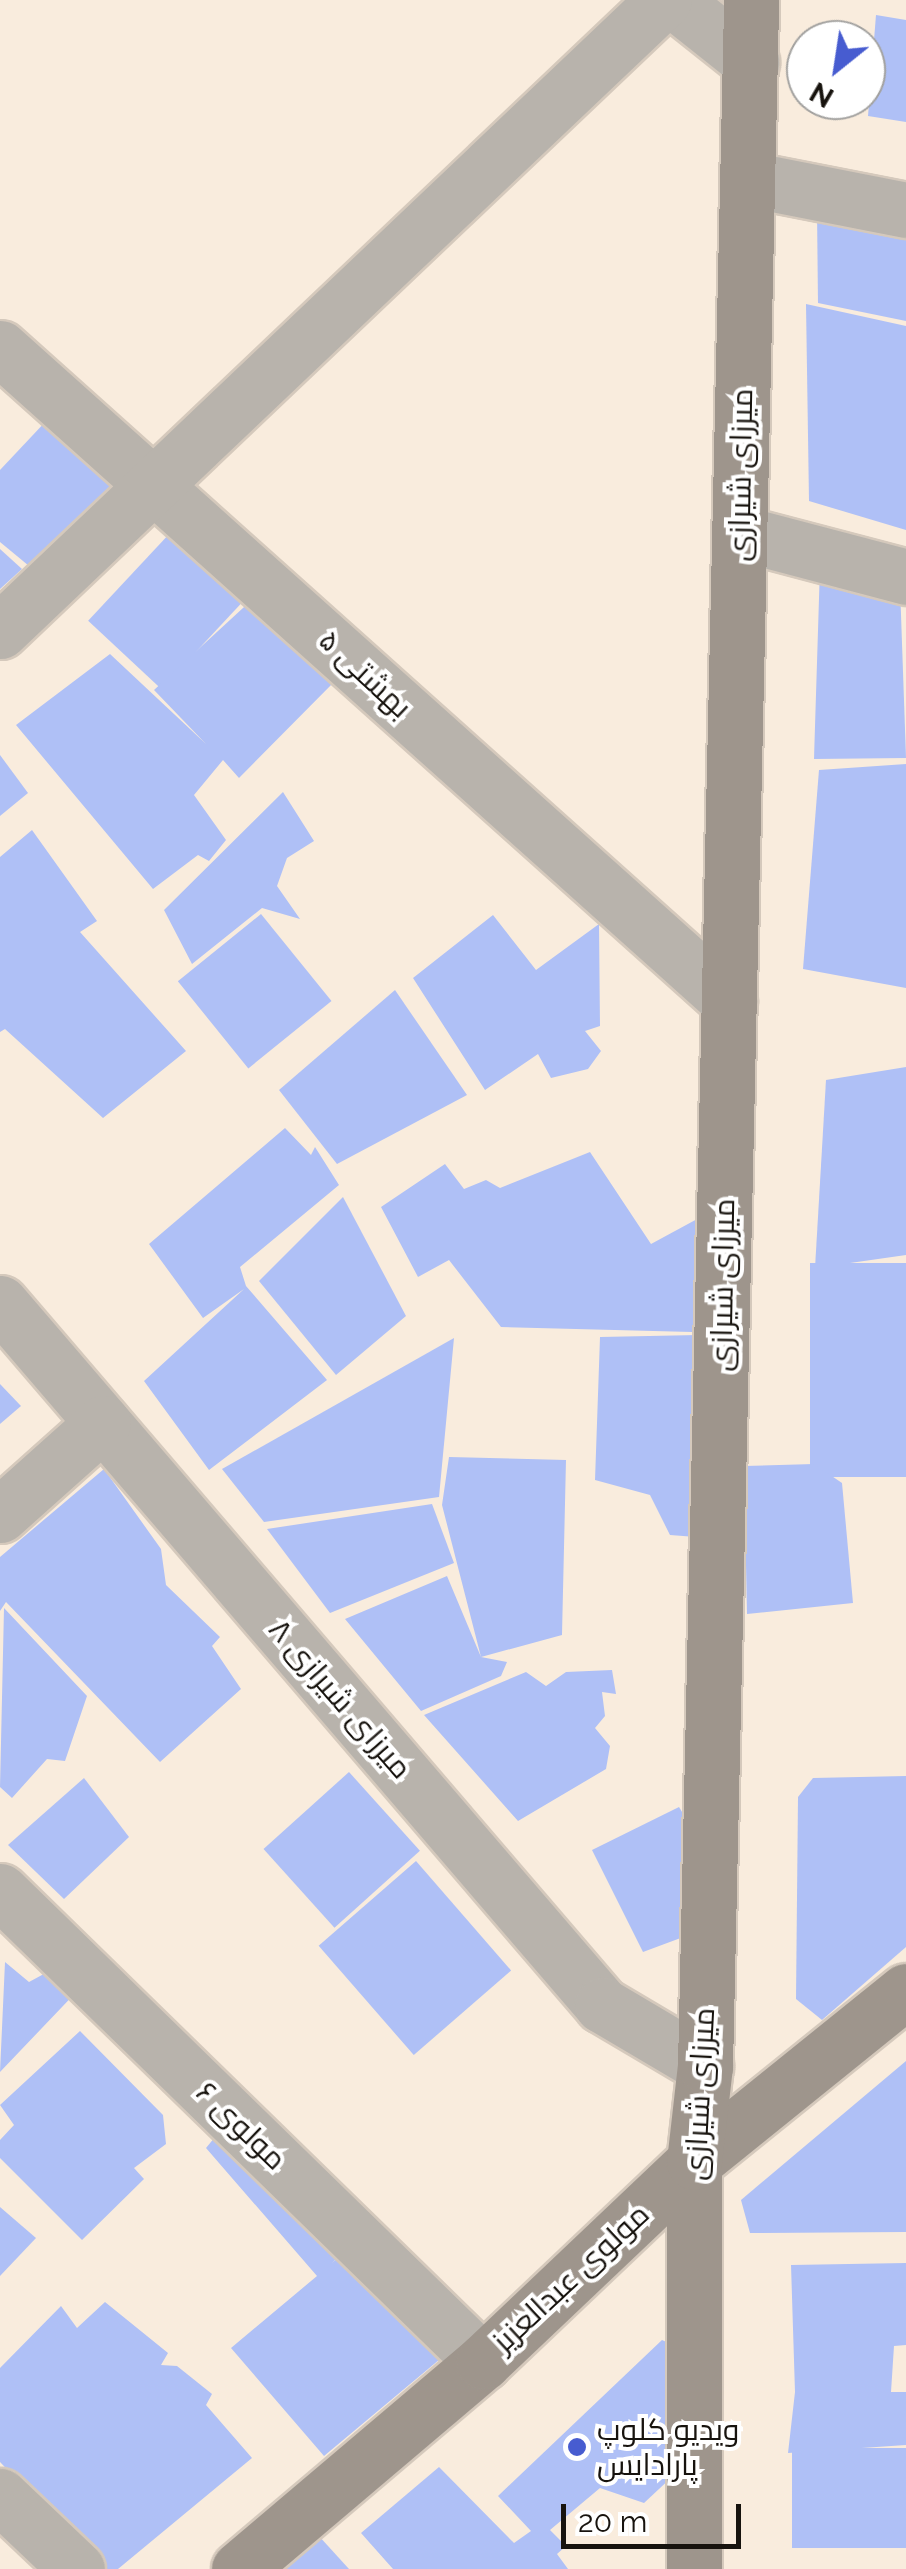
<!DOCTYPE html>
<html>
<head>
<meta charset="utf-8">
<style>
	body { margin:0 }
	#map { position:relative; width:906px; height:2569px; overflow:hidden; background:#f9ecdd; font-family:Raleway,Cairo,sans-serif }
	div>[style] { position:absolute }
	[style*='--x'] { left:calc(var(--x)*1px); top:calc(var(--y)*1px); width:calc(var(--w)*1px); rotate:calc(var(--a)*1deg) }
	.building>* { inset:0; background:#afc0f6; transform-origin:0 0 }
	.roads { filter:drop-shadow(2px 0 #d5c9bc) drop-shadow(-2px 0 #d5c9bc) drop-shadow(0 2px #d5c9bc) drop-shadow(0 -2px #d5c9bc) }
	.street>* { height:55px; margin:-27.5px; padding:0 27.5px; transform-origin:27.5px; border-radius:27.5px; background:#b8b3ac }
	.secondary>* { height:55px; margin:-27.5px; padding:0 27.5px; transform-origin:27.5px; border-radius:27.5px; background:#9e958c }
	.dots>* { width:28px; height:28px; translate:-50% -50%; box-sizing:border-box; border:5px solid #fff; border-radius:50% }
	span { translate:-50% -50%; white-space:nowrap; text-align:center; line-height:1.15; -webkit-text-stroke:8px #fff; paint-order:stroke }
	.street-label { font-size:30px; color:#17130e }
	.poi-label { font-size:30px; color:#17130e }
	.left { translate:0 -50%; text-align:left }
	.north { position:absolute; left:786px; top:20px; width:100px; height:100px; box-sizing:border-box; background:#fff; border:2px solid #a2a19f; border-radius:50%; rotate:210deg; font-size:28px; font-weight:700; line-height:40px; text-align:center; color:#17130e }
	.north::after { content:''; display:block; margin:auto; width:35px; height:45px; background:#475cd0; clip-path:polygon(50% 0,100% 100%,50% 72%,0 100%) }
	.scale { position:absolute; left:561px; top:2504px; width:180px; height:45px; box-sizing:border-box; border:5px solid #17130e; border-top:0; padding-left:12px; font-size:30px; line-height:35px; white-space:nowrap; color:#17130e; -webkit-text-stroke:8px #fff; paint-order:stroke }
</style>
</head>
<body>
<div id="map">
	<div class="building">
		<i style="clip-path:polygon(876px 15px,906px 20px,906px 122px,868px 116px)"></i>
		<i style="clip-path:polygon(817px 210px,906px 219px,906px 321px,818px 303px)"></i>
		<i style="clip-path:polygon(806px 304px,906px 326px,906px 530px,809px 501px)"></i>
		<i style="clip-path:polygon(48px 419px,149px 484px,46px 580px,0 542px,0 470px)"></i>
		<i style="left:185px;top:517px;width:100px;height:142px;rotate:43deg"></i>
		<i style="clip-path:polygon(0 549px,22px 569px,0 589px)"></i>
		<i style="clip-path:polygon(820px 566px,900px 586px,906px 758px,814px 759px)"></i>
		<i style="clip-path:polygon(256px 596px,338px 678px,239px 778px,223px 760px,194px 795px,226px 840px,209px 861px,198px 855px,153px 889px,16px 725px,110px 654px,206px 744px,154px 690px)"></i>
		<i style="clip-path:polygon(0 755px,28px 793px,0 816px)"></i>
		<i style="clip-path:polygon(906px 764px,906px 988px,803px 969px,819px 770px)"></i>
		<i style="clip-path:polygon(283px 792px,314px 841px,287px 858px,277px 886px,300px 919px,262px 908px,192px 964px,164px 910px)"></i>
		<i style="clip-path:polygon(32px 830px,97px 921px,80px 932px,186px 1051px,103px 1118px,5px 1029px,0 1032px,0 857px)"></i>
		<i style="left:261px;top:914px;width:112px;height:107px;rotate:51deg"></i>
		<i style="clip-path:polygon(493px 915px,536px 970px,599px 924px,600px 1026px,585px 1031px,601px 1051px,588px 1069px,551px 1078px,538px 1054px,485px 1090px,413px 978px)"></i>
		<i style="clip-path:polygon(395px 990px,467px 1095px,337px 1164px,279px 1090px)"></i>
		<i style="clip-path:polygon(906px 1067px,906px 1255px,815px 1268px,826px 1080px)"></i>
		<i style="clip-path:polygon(285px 1128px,311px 1155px,315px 1147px,339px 1185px,240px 1267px,246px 1286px,327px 1380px,209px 1470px,144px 1381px,244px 1289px,203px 1318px,149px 1244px)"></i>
		<i style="clip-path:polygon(590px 1152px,651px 1244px,699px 1218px,699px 1313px,692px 1332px,501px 1327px,449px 1260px,418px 1277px,381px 1207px,445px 1164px,464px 1189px,486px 1180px,500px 1188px)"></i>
		<i style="clip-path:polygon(343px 1197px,406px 1316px,336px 1375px,259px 1281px)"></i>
		<i style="left:906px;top:1263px;width:214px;height:96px;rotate:90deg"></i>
		<i style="clip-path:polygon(698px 1335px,696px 1537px,670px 1535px,650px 1495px,595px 1480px,600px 1337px)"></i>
		<i style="clip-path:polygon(454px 1338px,439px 1497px,264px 1522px,222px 1469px)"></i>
		<i style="clip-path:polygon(0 1384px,21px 1406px,0 1424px)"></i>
		<i style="clip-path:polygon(449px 1457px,566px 1460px,562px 1635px,481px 1657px,507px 1662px,501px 1676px,421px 1711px,345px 1619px,447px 1576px,481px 1657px,442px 1505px)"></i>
		<i style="clip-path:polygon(814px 1464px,842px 1483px,853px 1603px,747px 1614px,744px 1466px)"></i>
		<i style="clip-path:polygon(104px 1469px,161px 1549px,166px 1585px,220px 1637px,212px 1646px,241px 1689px,160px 1762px,6px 1602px,0 1611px,0 1557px)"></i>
		<i style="clip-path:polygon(432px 1504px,454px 1563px,330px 1613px,267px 1529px)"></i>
		<i style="clip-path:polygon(4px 1608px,87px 1696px,65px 1761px,47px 1759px,12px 1798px,0 1787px)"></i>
		<i style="clip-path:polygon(612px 1670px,616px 1694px,602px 1692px,605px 1716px,595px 1728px,610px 1746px,606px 1769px,518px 1821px,424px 1715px,526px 1672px,546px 1686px,566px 1672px)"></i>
		<i style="left:349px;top:1772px;width:106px;height:115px;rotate:48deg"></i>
		<i style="clip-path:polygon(906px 1776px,906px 1947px,822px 2020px,796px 1999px,798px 1797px,813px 1778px)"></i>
		<i style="clip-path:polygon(84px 1778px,129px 1837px,64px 1899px,8px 1845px)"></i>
		<i style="clip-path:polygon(679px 1807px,687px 1820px,686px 1936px,643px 1952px,592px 1850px)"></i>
		<i style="left:416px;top:1861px;width:145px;height:129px;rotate:49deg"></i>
		<i style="clip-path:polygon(5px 1962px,29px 1982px,66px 1962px,83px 1985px,0 2072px)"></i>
		<i style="clip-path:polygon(80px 2031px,163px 2115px,166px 2144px,134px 2168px,144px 2179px,82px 2240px,0 2158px,0 2140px,14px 2125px,0 2105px)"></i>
		<i style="clip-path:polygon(906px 2061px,906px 2232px,750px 2233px,741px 2200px)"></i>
		<i style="clip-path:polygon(229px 2120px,357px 2238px,332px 2263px,353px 2245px,458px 2344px,324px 2456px,231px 2348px,317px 2276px,206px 2148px)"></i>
		<i style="clip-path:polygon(0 2207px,36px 2238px,0 2276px)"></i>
		<i style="clip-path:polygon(906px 2263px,906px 2345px,894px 2346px,891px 2392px,906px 2392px,906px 2445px,788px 2453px,795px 2392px,791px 2265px)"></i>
		<i style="clip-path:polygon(105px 2302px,168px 2353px,161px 2365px,177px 2366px,212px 2394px,206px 2405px,252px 2458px,118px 2569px,103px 2569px,0 2462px,0 2368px,61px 2306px,77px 2328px)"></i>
		<i style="clip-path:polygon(662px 2340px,691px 2353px,689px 2461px,644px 2503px,600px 2488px,550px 2530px,566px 2546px,557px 2554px,568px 2569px,393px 2569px,361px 2533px,439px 2467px,514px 2543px,531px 2531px,498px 2496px)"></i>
		<i style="left:906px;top:2448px;width:100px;height:114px;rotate:90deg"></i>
		<i style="clip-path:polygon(308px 2524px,349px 2569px,261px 2569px)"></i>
	</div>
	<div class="roads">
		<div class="street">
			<i style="--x:673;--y:0;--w:100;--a:38.5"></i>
			<i style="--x:748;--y:179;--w:161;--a:11.1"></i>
			<i style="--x:0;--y:348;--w:979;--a:41.85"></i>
			<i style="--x:740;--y:533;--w:172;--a:14.8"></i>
			<i style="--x:0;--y:631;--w:916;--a:-43.54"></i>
			<i style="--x:0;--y:1303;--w:925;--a:49.39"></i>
			<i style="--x:602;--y:2005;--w:120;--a:30.6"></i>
			<i style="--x:0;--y:1515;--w:138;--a:-41.8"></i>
			<i style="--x:0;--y:1891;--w:675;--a:44.28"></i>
			<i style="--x:0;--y:2496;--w:106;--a:43.5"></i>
		</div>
		<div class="secondary">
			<i style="--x:239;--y:2569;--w:320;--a:-40.3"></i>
			<i style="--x:483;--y:2362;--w:291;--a:-43.5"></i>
			<i style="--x:694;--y:2162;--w:272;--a:-38.9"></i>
			<i style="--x:694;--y:2569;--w:407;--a:-90"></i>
			<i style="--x:694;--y:2162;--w:97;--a:-83.5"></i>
			<i style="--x:705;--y:2066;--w:2067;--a:-88.72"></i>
		</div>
	</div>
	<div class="dots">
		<i style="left:577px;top:2447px;background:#475cd0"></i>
	</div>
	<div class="street-label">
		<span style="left:741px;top:475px;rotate:-89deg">میرزای شیرازی</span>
		<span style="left:365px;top:674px;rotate:43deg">بهشتی ۵</span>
		<span style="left:723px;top:1285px;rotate:-89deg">میرزای شیرازی</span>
		<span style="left:340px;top:1699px;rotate:49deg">میرزای شیرازی ۸</span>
		<span style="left:700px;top:2094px;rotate:-87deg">میرزای شیرازی</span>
		<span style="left:241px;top:2126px;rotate:44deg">مولوی ۶</span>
		<span style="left:571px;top:2278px;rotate:-43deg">مولوی عبدالعزیز</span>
	</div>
	<div class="poi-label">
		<span class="left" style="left:597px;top:2447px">ویدیو کلوپ<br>پارادایس</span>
	</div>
	<div class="north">N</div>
	<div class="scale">20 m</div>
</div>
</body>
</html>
